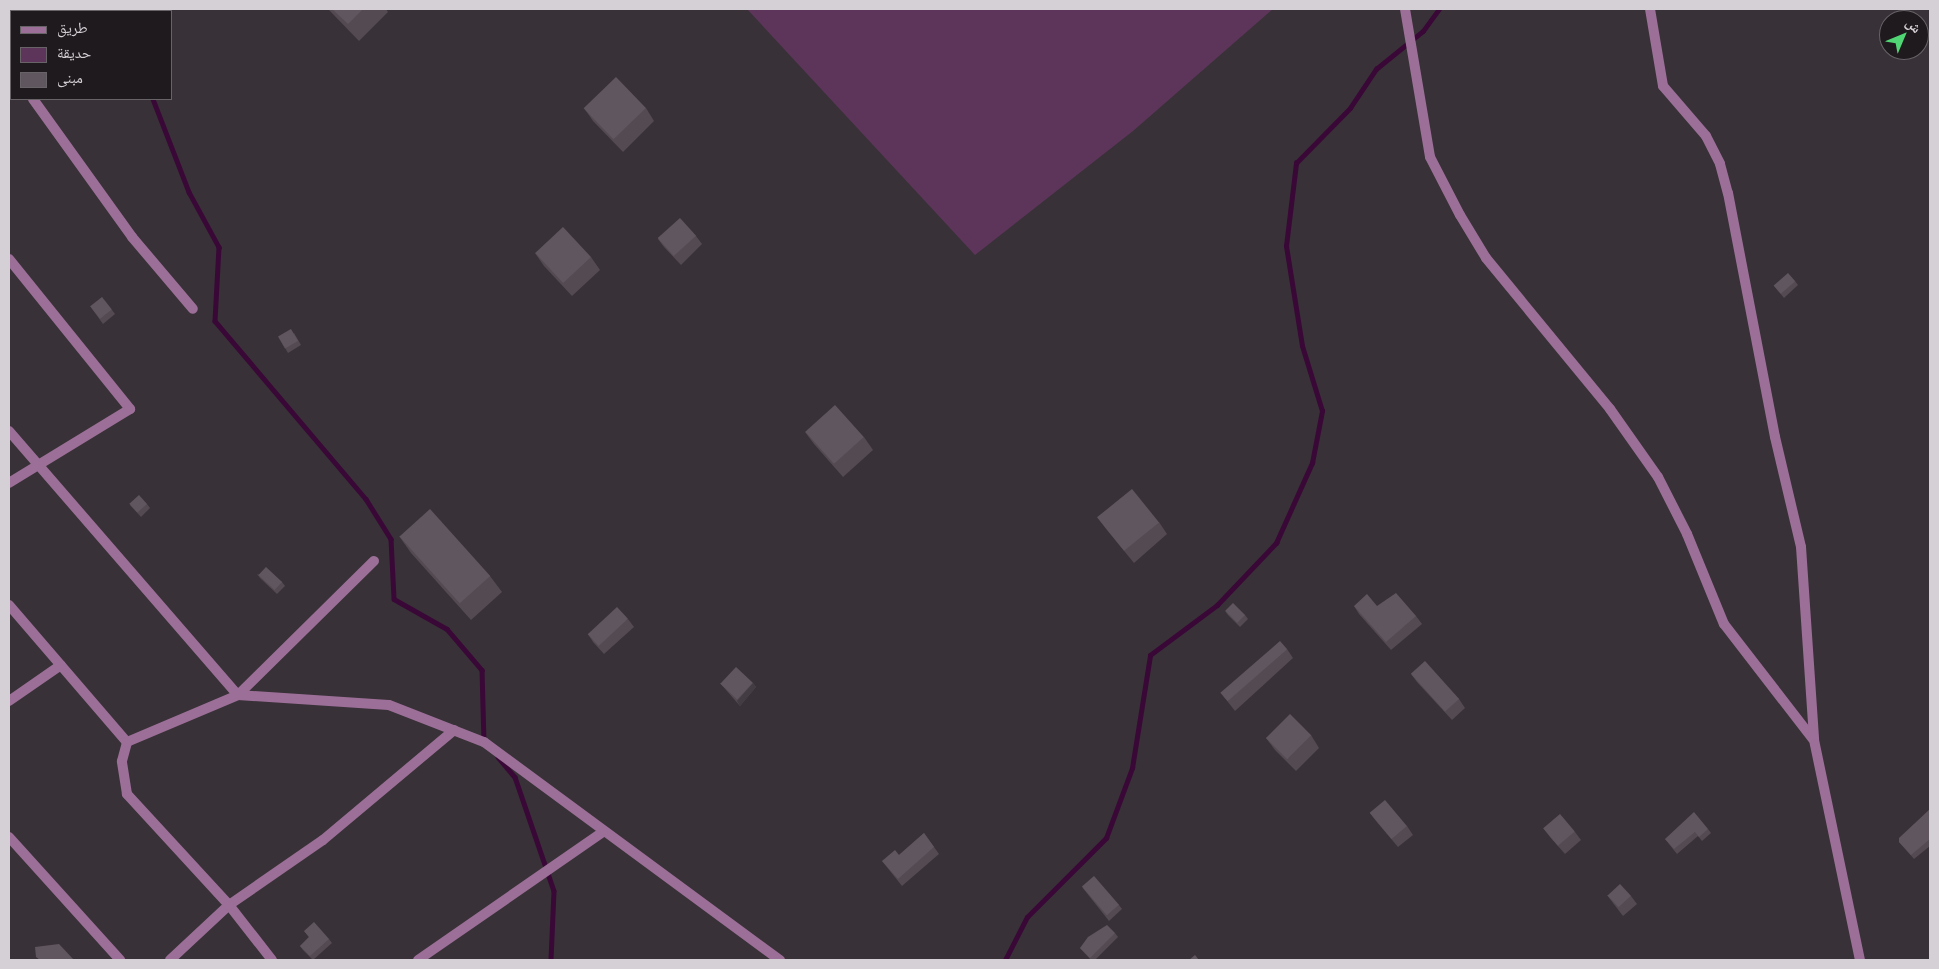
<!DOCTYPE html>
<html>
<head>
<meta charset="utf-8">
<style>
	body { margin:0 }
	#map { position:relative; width:1939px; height:969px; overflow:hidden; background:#393138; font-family:"Work Sans","Noto Naskh Arabic",sans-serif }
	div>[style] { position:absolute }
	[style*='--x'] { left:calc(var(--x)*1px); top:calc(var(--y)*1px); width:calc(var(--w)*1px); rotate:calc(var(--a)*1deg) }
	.green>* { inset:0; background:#5d355b }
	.stream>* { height:4.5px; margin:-2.25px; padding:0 2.25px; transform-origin:2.25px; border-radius:2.25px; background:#390837 }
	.street>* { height:10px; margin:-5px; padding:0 5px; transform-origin:5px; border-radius:5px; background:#9c6f98 }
	.wall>* { inset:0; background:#534a52 }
	.shaded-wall>* { inset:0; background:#433c42 }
	.building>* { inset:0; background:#60565f; transform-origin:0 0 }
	span { translate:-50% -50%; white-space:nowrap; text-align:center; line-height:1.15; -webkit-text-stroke:4px #1e1a1e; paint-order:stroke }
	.frame { position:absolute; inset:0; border:10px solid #d5d0d5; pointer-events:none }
	.legend { position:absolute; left:10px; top:10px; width:162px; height:90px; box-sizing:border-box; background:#1e1a1e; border:1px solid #676367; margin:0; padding:6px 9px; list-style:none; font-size:15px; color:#d5d0d5 }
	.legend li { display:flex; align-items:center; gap:10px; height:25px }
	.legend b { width:25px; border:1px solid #676367 }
	.north { position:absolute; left:1879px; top:10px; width:50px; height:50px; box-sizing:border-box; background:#1e1a1e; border:1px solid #676367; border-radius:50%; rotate:45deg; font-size:14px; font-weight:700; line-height:20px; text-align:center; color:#d5d0d5 }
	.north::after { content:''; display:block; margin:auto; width:18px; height:22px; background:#50d674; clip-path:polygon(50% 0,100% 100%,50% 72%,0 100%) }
</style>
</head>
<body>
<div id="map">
	<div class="green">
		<i style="clip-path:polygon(747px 9px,1273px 9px,1133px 131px,975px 255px)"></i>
	</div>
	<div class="stream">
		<i style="--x:117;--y:9;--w:2;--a:63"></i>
		<i style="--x:153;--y:99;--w:100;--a:68.8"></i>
		<i style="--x:189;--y:192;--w:63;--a:61.4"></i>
		<i style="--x:219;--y:247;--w:74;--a:93.1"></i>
		<i style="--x:215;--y:321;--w:233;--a:49.7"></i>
		<i style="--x:366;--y:499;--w:47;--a:58"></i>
		<i style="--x:391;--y:539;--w:60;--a:87.1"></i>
		<i style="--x:394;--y:599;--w:61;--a:29.5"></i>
		<i style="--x:447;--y:629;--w:54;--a:49.5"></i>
		<i style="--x:482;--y:670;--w:72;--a:88.4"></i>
		<i style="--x:498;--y:757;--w:26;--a:50"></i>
		<i style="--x:515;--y:777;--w:120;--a:71.1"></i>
		<i style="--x:554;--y:891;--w:69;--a:92.5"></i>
		<i style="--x:1005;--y:960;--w:48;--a:-62.9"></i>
		<i style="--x:1027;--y:917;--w:112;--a:-45"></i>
		<i style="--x:1106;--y:838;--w:75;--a:-69.6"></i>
		<i style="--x:1132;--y:768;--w:114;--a:-80.9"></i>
		<i style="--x:1150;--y:655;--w:84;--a:-36.7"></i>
		<i style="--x:1217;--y:605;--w:86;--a:-46.4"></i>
		<i style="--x:1276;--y:543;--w:88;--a:-65.8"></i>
		<i style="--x:1312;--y:463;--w:53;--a:-79.1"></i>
		<i style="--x:1322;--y:411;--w:68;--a:-107.1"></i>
		<i style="--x:1302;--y:346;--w:101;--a:-99.1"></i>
		<i style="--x:1286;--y:246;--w:84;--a:-83.1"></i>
		<i style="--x:1296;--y:163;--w:77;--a:-45.5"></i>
		<i style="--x:1350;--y:108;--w:47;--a:-56.3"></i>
		<i style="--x:1376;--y:69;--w:60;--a:-39"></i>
		<i style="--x:1423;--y:31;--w:27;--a:-54"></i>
	</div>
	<div class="street">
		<i style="--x:1405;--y:9;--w:150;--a:80.4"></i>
		<i style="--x:1430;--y:157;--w:65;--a:62.7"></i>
		<i style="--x:1460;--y:215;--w:50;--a:58.8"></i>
		<i style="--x:1486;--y:258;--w:195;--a:50.6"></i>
		<i style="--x:1610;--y:409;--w:83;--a:54.8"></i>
		<i style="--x:1658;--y:477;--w:64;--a:63"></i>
		<i style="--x:1687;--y:534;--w:97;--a:67.7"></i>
		<i style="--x:1724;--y:624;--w:145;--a:52.3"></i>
		<i style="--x:1650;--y:9;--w:78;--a:80.4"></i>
		<i style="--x:1663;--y:86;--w:66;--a:49.3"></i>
		<i style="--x:1706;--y:136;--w:31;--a:63"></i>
		<i style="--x:1720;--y:164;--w:30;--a:75"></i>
		<i style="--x:1728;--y:193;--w:248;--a:79.1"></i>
		<i style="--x:1775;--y:437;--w:113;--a:76.7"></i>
		<i style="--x:1801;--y:547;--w:193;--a:86.1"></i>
		<i style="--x:1814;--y:740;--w:225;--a:78.2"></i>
		<i style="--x:9;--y:75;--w:4;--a:-56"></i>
		<i style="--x:33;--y:99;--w:170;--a:54.3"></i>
		<i style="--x:132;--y:237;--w:94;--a:49.7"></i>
		<i style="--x:9;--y:259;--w:193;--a:51.1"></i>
		<i style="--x:130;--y:409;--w:142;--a:148.6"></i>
		<i style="--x:9;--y:431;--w:349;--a:49.1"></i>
		<i style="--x:238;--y:695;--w:151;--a:3.8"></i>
		<i style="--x:389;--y:705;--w:102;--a:21.3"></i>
		<i style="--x:484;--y:742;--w:368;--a:36.4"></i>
		<i style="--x:9;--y:605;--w:181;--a:49.3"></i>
		<i style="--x:9;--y:701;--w:63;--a:-34.7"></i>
		<i style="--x:9;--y:837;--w:166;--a:47.9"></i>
		<i style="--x:170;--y:960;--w:81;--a:-43"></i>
		<i style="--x:229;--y:905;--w:114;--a:-34.7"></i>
		<i style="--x:323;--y:840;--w:171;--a:-40"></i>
		<i style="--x:272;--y:960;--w:70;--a:-128"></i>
		<i style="--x:229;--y:905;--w:151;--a:-132.6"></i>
		<i style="--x:127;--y:794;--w:33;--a:-99"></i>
		<i style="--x:122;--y:761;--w:20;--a:-75"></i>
		<i style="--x:127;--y:742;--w:121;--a:-22.9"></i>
		<i style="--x:238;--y:695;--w:191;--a:-44.6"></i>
		<i style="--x:418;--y:960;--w:225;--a:-34.7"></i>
	</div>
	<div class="wall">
		<i style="clip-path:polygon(328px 9px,386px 9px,388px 12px,359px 41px)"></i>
		<i style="clip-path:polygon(584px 108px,646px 108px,654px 121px,623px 152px,593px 121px)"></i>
		<i style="clip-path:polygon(696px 236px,702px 244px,681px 265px,664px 247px,658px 239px)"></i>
		<i style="clip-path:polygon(535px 253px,591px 257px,600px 270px,572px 296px,544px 266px)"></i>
		<i style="clip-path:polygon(1795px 281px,1798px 285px,1784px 298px,1774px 286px)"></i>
		<i style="clip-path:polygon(90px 306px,112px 310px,115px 314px,103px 324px)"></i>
		<i style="clip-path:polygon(294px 333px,301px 345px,288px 353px,285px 348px)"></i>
		<i style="clip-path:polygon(805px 432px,864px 437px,873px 450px,843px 477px,814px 444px)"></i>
		<i style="clip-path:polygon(147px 504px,150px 508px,141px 517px,130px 505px)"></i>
		<i style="clip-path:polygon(1098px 518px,1159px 522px,1167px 534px,1134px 563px,1107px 530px)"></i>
		<i style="clip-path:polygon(399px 536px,490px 576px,502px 592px,471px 620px,411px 553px)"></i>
		<i style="clip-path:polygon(257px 574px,282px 582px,285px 586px,277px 594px,260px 578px)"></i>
		<i style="clip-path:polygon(1354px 606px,1377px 606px,1416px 616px,1422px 624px,1391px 650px,1359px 614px)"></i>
		<i style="clip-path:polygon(1225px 611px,1245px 615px,1248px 619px,1240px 627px,1228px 615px)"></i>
		<i style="clip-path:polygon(628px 619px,634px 627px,604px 654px,593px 642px,588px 634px)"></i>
		<i style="clip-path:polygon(1287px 649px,1293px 658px,1235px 711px,1228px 702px,1222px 694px)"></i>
		<i style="clip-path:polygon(1411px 674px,1459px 699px,1465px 708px,1452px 720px,1417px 682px)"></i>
		<i style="clip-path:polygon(720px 683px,753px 683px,756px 687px,740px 706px)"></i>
		<i style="clip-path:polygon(1311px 735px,1319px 748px,1296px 771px,1275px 750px,1266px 738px)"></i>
		<i style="clip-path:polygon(1930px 809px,1930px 846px,1914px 859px,1899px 842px)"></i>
		<i style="clip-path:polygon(1370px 813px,1407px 826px,1413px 835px,1398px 847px,1376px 821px)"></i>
		<i style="clip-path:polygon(1544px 829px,1575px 832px,1581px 840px,1565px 854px,1550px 837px)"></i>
		<i style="clip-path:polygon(1708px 829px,1711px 833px,1702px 841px,1698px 836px,1677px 854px,1665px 839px)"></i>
		<i style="clip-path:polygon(924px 833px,939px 854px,902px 886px,882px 861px,899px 855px)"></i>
		<i style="clip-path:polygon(1082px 887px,1119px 905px,1122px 909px,1109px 921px)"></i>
		<i style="clip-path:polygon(1607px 895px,1631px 896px,1637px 904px,1623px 916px,1613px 903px)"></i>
		<i style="clip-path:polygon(304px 931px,329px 939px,332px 943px,313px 960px,303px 950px,300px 946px,309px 937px)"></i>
		<i style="clip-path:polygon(1115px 933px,1118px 937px,1095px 960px,1091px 960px,1080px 948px)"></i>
	</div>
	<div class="shaded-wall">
		<i style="clip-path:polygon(753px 683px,756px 687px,740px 706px,737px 701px)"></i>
	</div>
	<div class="building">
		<i style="clip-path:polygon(332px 9px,363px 9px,348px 24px)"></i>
		<i style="left:616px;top:77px;width:43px;height:45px;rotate:46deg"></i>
		<i style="left:680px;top:218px;width:24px;height:30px;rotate:48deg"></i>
		<i style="left:563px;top:227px;width:41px;height:38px;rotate:47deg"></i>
		<i style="left:1788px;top:273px;width:11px;height:19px;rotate:49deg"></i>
		<i style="left:102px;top:297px;width:16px;height:15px;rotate:52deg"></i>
		<i style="left:291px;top:329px;width:14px;height:15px;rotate:60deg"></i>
		<i style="left:835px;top:405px;width:43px;height:40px;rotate:48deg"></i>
		<i style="left:1132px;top:489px;width:43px;height:45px;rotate:51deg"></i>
		<i style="left:139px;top:495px;width:12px;height:13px;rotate:48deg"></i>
		<i style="left:430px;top:509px;width:90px;height:41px;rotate:48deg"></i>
		<i style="left:266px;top:567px;width:22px;height:11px;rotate:43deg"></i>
		<i style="clip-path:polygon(1396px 593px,1416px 616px,1386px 642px,1354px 606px,1367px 594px,1377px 606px)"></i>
		<i style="left:1233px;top:603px;width:17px;height:11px;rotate:45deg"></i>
		<i style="left:617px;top:607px;width:16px;height:40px;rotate:47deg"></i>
		<i style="left:1280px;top:641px;width:11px;height:79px;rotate:49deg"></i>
		<i style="left:1425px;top:661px;width:51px;height:19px;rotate:48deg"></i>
		<i style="left:736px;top:667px;width:23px;height:23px;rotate:43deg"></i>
		<i style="left:1290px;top:714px;width:30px;height:34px;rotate:45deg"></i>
		<i style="left:1385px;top:800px;width:34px;height:20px;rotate:50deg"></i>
		<i style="clip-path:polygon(1930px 809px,1930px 839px,1911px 855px,1899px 842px,1899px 838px)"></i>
		<i style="clip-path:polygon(1694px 812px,1708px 829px,1699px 837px,1695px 832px,1674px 849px,1665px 839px)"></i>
		<i style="left:1560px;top:814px;width:23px;height:22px;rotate:50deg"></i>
		<i style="clip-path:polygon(924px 833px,934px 847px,898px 879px,882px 861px,895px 850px,899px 855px)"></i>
		<i style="left:1094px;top:876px;width:38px;height:16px;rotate:49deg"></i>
		<i style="left:1620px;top:884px;width:16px;height:17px;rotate:47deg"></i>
		<i style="clip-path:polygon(314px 922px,329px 939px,310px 956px,300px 946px,309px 937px,304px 931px)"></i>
		<i style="clip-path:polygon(1107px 925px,1115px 933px,1090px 958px,1080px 948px,1088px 937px)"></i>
		<i style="clip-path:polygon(59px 944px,74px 960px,40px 960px,36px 957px,35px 947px)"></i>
		<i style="clip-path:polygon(1195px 955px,1199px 960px,1189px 960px)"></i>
	</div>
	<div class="frame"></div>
	<ul class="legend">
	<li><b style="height:6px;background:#9c6f98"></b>طريق</li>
	<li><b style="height:14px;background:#5d355b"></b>حديقة</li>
	<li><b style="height:14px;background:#60565f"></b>مبنى</li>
	</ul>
	<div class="north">ش</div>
</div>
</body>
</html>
